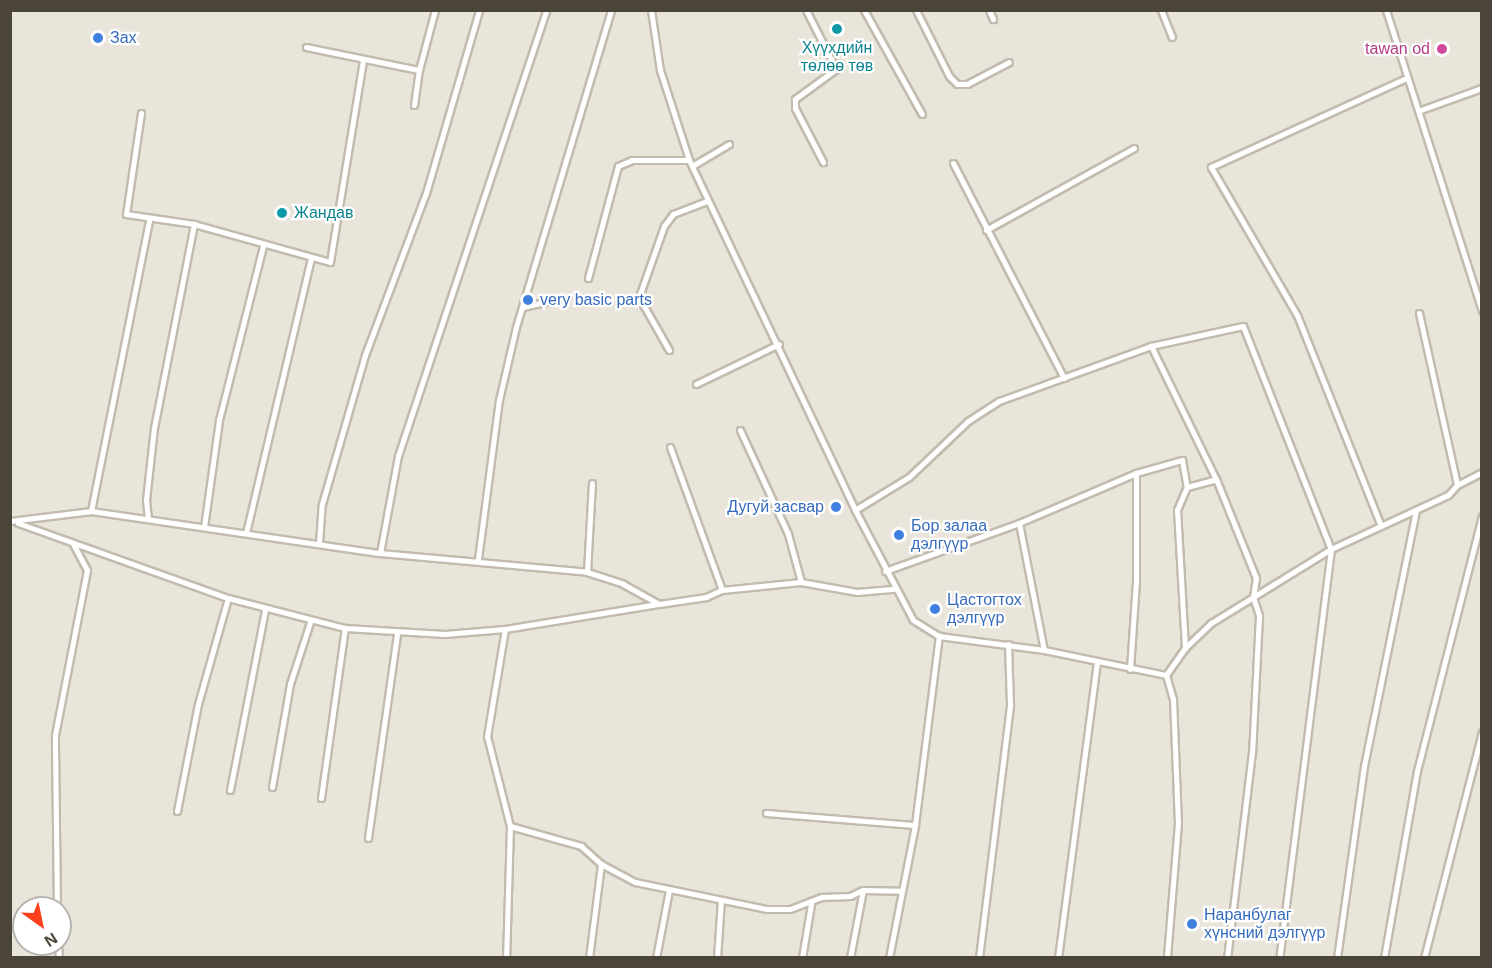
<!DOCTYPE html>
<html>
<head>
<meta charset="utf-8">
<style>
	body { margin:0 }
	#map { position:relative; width:1492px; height:968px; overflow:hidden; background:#f6f3ec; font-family:Arial,sans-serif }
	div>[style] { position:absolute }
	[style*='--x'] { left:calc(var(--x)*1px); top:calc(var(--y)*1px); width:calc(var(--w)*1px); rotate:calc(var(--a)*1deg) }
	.residential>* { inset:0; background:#eae5da }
	.roads { filter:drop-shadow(2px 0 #c2bbae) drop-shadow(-2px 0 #c2bbae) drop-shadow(0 2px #c2bbae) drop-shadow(0 -2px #c2bbae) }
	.street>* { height:5px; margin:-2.5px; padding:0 2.5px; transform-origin:2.5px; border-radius:2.5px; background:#fff }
	.dots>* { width:16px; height:16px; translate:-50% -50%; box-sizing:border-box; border:3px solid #fff; border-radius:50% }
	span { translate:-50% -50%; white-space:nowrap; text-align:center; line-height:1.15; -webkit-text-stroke:4.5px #fff; paint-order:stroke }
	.shop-label { font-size:16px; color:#366cbe }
	.left { translate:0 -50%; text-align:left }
	.right { translate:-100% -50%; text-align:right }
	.culture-label { font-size:16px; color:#0d838f }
	.hotel-label { font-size:16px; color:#b23c85 }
	.frame { position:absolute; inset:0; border:12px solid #4b4439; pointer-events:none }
	.north { position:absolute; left:12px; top:896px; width:60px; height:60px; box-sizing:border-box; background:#fff; border:2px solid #b7b4b0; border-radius:50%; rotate:147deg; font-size:16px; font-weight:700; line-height:24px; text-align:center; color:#4b4439 }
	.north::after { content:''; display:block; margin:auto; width:21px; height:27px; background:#fc3f1d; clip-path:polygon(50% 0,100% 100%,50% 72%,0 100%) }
</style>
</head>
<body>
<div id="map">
	<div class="residential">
		<i style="clip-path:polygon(evenodd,10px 11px,1481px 11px,1481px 957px,11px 957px,10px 11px,24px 908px,60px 908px,60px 944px,24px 944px,24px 908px)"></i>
	</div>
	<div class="roads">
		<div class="street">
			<i style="--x:651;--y:10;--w:61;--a:81.5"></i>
			<i style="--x:660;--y:70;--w:95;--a:72.1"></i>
			<i style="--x:689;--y:160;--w:387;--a:64.6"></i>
			<i style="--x:855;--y:510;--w:124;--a:62.2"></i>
			<i style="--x:913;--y:620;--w:31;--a:32"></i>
			<i style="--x:939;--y:636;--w:106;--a:7.6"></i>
			<i style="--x:1044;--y:650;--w:125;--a:11.6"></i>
			<i style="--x:1166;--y:675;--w:25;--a:74"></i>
			<i style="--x:1173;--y:699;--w:124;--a:87.7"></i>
			<i style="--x:1178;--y:823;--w:135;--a:94.7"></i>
			<i style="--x:806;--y:10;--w:66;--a:63"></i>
			<i style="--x:836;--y:69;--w:51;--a:143.8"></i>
			<i style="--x:795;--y:99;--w:9;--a:90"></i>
			<i style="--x:795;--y:108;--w:61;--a:62.6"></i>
			<i style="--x:864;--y:10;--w:119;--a:60.9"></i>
			<i style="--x:916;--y:10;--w:74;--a:63.4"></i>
			<i style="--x:949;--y:76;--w:11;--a:45"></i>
			<i style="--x:957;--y:84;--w:10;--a:0"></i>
			<i style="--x:967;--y:84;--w:47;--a:-27.6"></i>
			<i style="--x:989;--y:10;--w:10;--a:66"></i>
			<i style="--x:1161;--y:10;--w:29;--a:68"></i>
			<i style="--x:1386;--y:10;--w:316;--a:72.3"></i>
			<i style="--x:306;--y:47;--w:115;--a:11.5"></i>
			<i style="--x:419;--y:70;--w:62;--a:-75.1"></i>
			<i style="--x:414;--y:105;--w:35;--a:-82"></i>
			<i style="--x:1418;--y:111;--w:68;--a:-19.8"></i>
			<i style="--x:141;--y:113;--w:102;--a:98.4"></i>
			<i style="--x:126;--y:214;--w:69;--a:8.4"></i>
			<i style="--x:194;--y:224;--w:141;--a:15.6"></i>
			<i style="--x:330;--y:262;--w:205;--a:-80.7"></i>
			<i style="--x:953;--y:163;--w:242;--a:62.7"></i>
			<i style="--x:692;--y:166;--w:43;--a:-30.7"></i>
			<i style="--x:986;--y:230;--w:169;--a:-29"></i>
			<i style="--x:588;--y:278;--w:116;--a:-75"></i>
			<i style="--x:618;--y:166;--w:15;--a:-23"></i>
			<i style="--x:632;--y:160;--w:57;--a:0"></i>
			<i style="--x:523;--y:307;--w:37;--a:-13"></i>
			<i style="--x:1419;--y:313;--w:176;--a:77.5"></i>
			<i style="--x:1151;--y:346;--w:148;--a:64"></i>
			<i style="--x:1216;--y:479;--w:107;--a:68"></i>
			<i style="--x:1256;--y:578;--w:19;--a:99"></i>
			<i style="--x:1253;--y:597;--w:20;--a:72"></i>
			<i style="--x:1259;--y:616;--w:136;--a:92.9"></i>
			<i style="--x:1252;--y:752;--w:208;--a:96.9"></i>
			<i style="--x:669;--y:350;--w:56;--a:-119.7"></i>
			<i style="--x:641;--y:301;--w:7;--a:-98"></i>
			<i style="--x:640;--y:294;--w:72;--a:-70.6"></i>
			<i style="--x:664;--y:226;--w:15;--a:-53"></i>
			<i style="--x:673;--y:214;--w:36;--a:-21"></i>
			<i style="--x:696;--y:384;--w:92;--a:-25.7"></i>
			<i style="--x:740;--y:430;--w:115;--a:65.2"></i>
			<i style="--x:788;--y:534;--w:50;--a:74.8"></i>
			<i style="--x:670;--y:447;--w:152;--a:70"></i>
			<i style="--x:855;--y:510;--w:63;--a:-31.4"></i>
			<i style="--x:909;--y:477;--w:81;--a:-43.5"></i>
			<i style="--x:968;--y:421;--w:37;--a:-33"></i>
			<i style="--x:999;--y:401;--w:162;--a:-19.9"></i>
			<i style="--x:1151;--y:346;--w:94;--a:-12.3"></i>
			<i style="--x:1243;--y:326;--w:240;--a:68.5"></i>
			<i style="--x:1331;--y:549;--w:412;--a:97.2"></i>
			<i style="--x:91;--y:511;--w:297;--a:-78.7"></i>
			<i style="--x:148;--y:519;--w:19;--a:-96"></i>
			<i style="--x:146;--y:500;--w:72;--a:-83.7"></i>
			<i style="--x:154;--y:428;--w:208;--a:-78.9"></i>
			<i style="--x:10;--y:521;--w:82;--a:-7"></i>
			<i style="--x:91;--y:511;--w:292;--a:8.3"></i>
			<i style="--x:380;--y:553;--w:208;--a:5.2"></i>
			<i style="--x:587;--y:572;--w:38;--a:18"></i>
			<i style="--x:623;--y:584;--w:41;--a:29.1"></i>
			<i style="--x:659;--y:604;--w:48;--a:-8.5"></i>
			<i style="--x:706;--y:597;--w:17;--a:-24"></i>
			<i style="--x:722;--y:590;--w:79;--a:-5.8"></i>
			<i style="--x:801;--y:582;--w:57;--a:10.1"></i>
			<i style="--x:857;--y:592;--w:37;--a:-5"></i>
			<i style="--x:18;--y:523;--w:223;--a:19.7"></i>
			<i style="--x:228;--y:598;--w:121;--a:14.4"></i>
			<i style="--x:345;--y:628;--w:100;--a:3.4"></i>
			<i style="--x:445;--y:634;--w:60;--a:-4.8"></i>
			<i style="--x:505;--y:629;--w:155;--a:-9.3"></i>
			<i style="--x:1019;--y:523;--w:129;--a:78.9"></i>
			<i style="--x:1381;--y:526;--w:227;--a:-111.7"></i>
			<i style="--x:1297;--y:315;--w:171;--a:-120.2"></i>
			<i style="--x:1211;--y:167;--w:214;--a:-24.5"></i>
			<i style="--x:204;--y:527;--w:108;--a:-82"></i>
			<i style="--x:219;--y:420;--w:179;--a:-75.8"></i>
			<i style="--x:246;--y:533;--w:283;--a:-76.7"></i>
			<i style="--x:319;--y:543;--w:39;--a:-86"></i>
			<i style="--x:322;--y:504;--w:155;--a:-73.9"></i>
			<i style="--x:365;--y:355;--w:173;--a:-69.4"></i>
			<i style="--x:426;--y:193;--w:191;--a:-73.8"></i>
			<i style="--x:380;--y:553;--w:99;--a:-79.5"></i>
			<i style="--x:398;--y:456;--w:470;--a:-71.6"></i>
			<i style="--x:478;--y:559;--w:160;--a:-82.5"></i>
			<i style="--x:499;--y:400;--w:75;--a:-76.9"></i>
			<i style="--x:516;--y:327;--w:331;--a:-73.3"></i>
			<i style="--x:885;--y:571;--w:142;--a:-19.7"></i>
			<i style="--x:1019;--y:523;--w:127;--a:-23.1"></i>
			<i style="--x:1136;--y:473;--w:48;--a:-15.8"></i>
			<i style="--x:1182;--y:460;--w:27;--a:80"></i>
			<i style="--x:1187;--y:487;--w:30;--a:-15"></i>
			<i style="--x:587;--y:572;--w:89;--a:-86.8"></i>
			<i style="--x:505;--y:629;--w:109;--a:99.5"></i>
			<i style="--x:487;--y:736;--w:93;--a:75.7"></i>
			<i style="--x:510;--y:826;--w:132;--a:91.7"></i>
			<i style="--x:1185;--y:648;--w:138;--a:-93.3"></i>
			<i style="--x:1177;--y:510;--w:25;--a:-67"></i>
			<i style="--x:1130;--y:669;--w:89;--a:-86.1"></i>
			<i style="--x:1136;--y:580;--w:107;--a:-90"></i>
			<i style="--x:1166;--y:675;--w:33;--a:-55"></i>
			<i style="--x:1185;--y:648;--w:36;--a:-44"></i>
			<i style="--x:1211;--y:623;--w:141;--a:-31.7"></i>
			<i style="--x:1331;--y:549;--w:129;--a:-24.8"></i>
			<i style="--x:1448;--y:495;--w:13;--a:-48"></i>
			<i style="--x:1457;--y:485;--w:28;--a:-27"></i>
			<i style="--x:272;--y:787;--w:105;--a:-80.1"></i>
			<i style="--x:290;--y:684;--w:65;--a:-72.1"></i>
			<i style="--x:230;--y:790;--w:183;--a:-79"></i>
			<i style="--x:321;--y:798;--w:172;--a:-82"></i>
			<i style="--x:177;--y:811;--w:109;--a:-78.9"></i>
			<i style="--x:198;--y:704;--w:110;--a:-74.2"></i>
			<i style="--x:766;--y:813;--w:149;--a:4.6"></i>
			<i style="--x:510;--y:826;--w:74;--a:15.7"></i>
			<i style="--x:581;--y:846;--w:27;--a:42"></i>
			<i style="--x:601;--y:864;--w:38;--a:28"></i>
			<i style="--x:635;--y:882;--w:135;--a:11.6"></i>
			<i style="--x:767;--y:909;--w:23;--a:0"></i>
			<i style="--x:790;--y:909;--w:34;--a:-21"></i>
			<i style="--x:822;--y:897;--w:28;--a:-2"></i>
			<i style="--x:850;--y:896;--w:14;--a:-25"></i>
			<i style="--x:368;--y:838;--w:206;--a:-81.9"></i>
			<i style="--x:57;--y:908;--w:173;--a:-90.7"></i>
			<i style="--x:55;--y:735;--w:168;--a:-79"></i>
			<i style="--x:87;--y:570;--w:30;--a:-118"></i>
			<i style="--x:58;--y:944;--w:14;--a:86"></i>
			<i style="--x:589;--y:958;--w:95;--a:-82.7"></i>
			<i style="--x:656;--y:958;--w:69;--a:-79.2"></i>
			<i style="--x:717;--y:958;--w:58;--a:-86.1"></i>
			<i style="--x:802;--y:958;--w:55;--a:-80.5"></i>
			<i style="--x:850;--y:958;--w:69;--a:-79.2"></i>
			<i style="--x:863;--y:890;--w:39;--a:1"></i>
			<i style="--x:889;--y:958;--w:136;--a:-78.9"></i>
			<i style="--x:915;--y:825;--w:191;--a:-82.8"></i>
			<i style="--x:979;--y:958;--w:256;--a:-83"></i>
			<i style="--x:1010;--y:704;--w:60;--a:-91.9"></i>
			<i style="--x:1058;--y:958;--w:298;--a:-82.5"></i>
			<i style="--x:1337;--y:958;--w:194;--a:-82"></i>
			<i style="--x:1364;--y:766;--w:260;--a:-78.5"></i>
			<i style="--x:1384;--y:958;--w:190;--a:-80"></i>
			<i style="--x:1417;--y:771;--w:263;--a:-75.7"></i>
			<i style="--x:1424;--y:958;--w:233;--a:-75.6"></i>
		</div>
	</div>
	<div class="dots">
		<i style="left:837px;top:29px;background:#0f9aa8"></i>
		<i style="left:98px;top:38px;background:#3f7fe0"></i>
		<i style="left:1442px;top:49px;background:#d1479c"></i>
		<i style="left:282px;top:213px;background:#0f9aa8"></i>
		<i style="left:528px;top:300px;background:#3f7fe0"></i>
		<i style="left:836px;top:507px;background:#3f7fe0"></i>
		<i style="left:899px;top:535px;background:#3f7fe0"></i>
		<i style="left:935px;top:609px;background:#3f7fe0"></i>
		<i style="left:1192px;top:924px;background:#3f7fe0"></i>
	</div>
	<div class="shop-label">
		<span class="left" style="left:110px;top:38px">Зах</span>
		<span class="left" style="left:540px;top:300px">very basic parts</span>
		<span class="right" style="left:824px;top:507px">Дугуй засвар</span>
		<span class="left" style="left:911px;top:535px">Бор залаа<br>дэлгүүр</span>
		<span class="left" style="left:947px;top:609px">Цастогтох<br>дэлгүүр</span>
		<span class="left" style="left:1204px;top:924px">Наранбулаг<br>хүнсний дэлгүүр</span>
	</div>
	<div class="culture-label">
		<span style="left:837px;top:57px">Хүүхдийн<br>төлөө төв</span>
		<span class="left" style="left:294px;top:213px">Жандав</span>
	</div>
	<div class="hotel-label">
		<span class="right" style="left:1430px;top:49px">tawan od</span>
	</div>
	<div class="frame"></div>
	<div class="north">N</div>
</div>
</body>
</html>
